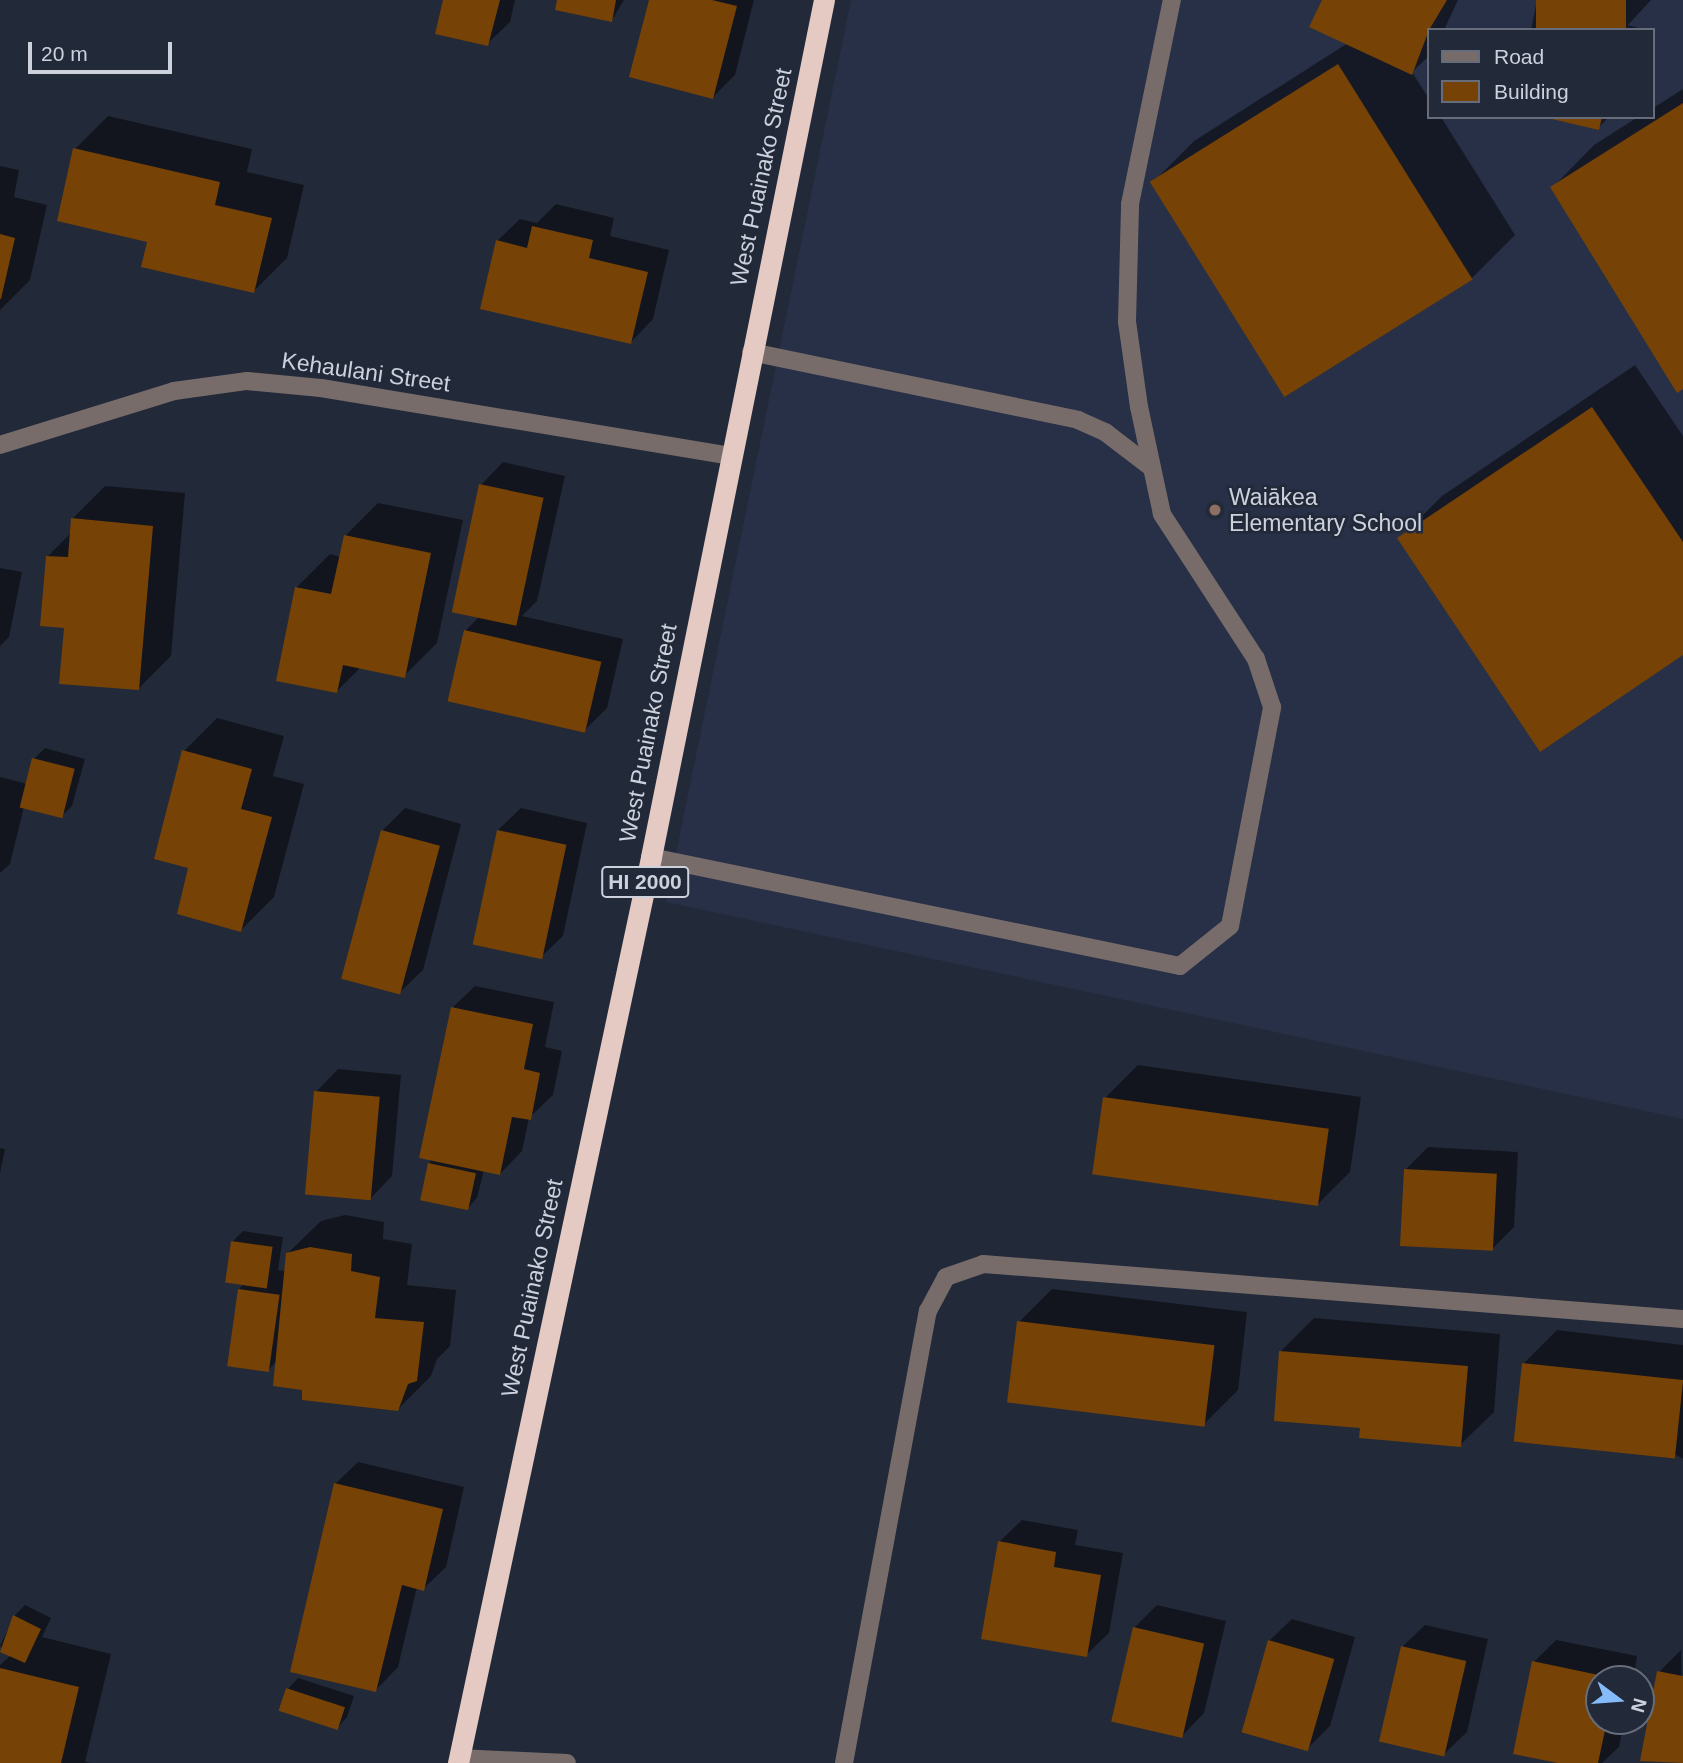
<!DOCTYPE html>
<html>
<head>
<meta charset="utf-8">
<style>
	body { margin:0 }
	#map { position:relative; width:1683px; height:1763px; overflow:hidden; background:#222939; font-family:Helvetica,sans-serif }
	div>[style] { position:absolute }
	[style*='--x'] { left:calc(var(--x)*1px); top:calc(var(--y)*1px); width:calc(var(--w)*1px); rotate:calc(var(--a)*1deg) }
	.built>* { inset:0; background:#273046 }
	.shadow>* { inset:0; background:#0007 }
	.building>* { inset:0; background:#764205; transform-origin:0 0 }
	.minor>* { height:18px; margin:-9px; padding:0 9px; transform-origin:9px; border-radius:9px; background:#776c6a }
	.highway>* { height:21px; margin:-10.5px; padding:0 10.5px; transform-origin:10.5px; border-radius:10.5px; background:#e5cac4 }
	.dots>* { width:19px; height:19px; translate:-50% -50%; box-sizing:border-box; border:4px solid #222939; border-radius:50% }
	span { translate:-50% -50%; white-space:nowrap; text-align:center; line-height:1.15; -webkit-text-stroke:5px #222939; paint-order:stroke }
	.shield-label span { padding:2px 5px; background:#222939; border:2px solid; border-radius:5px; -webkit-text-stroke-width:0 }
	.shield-label { font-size:21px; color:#ccd1dc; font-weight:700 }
	.street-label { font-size:23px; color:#ccd1dc }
	.poi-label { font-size:23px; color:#ccd1dc }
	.left { translate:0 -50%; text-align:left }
	.legend { position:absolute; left:1427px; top:28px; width:228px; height:91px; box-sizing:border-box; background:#222939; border:2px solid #666c7a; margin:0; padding:9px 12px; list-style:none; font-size:21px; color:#ccd1dc }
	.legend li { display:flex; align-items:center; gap:14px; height:35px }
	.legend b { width:35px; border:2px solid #666c7a }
	.north { position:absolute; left:1585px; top:1665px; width:70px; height:70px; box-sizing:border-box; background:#222939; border:2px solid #666c7a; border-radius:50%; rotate:106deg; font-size:19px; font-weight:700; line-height:28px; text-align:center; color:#ccd1dc }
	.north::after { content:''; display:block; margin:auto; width:24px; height:32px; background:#86bbfb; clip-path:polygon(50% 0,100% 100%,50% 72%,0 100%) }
	.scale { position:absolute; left:28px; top:42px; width:144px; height:32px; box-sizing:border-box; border:4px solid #ccd1dc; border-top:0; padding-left:9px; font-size:21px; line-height:24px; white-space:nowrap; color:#ccd1dc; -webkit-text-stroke:5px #222939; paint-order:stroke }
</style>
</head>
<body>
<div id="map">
	<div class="built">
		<i style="clip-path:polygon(evenodd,851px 0,1683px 0,1683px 1119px,666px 902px,851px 0,1429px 30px,1653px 30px,1653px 117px,1429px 117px,1429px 30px)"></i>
	</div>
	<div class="shadow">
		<i style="clip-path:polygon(445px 0,515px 0,510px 22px,487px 44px)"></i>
		<i style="clip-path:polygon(559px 0,624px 0,612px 20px)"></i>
		<i style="clip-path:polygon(651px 0,754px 0,735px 75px,713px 97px)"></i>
		<i style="clip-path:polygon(1324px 0,1458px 0,1444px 30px,1429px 30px,1429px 56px,1412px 72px,1429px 99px,1429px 117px,1441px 117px,1515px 235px,1472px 278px,1152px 183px,1194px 141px,1348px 43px)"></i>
		<i style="clip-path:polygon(1537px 0,1651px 0,1628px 25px,1645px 30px,1531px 30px)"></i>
		<i style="clip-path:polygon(1683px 89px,1683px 387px,1552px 188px,1594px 145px,1638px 117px,1653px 117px,1653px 108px)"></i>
		<i style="clip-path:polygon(108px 116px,252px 149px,247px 172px,304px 185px,287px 258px,254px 291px,75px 149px)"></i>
		<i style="clip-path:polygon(1546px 117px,1609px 117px,1598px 128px)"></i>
		<i style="clip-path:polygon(0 166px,19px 170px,14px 197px,47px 205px,30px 280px,0 310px)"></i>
		<i style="clip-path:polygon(556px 204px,614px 218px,610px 236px,669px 250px,653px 319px,631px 342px,497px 241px,520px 219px,537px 223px)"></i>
		<i style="clip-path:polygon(1635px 365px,1683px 436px,1683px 653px,1399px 539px,1442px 496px)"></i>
		<i style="clip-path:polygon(503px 462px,565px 476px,537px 601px,522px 616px,623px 639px,607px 708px,585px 730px,465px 631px,480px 616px,481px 485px)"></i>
		<i style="clip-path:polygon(105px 486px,185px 493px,171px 656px,138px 689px,66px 627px,48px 556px,71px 533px,72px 519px)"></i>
		<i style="clip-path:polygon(378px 503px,463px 520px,437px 643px,404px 676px,361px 667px,337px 691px,297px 587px,330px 554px,341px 557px,345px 536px)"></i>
		<i style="clip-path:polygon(0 568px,22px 572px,9px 637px,0 646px)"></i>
		<i style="clip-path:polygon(217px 718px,284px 736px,273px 776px,304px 784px,274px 897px,241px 930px,190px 867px,184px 751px)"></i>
		<i style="clip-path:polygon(45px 748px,85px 759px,72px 806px,61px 817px,24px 807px,10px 864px,0 873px,0 777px,27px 784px,34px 759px)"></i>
		<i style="clip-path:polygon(405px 808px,461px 824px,423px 970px,400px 992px,382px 831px)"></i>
		<i style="clip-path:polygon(521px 808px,587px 823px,563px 936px,540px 958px,498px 830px)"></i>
		<i style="clip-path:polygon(475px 986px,554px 1002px,545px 1047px,562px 1051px,553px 1095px,529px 1118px,522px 1151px,500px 1174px,484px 1170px,477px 1198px,467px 1209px,430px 1163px,452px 1008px)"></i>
		<i style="clip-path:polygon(1138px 1065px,1361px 1097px,1350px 1172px,1317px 1205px,1105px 1098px)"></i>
		<i style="clip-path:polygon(338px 1069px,401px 1075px,392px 1176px,370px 1199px,316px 1092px)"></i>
		<i style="clip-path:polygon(1428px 1147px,1518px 1152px,1514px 1227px,1492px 1249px,1405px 1170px)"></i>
		<i style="clip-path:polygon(0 1148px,5px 1149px,0 1173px)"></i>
		<i style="clip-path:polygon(345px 1215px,384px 1222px,383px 1239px,412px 1244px,407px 1285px,456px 1290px,450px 1346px,437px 1359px,431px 1376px,398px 1409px,304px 1389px,277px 1361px,267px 1371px,239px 1289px,245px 1283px,232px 1242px,243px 1231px,283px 1237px,278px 1270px,286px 1271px,287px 1254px,321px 1221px)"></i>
		<i style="clip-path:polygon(1052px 1289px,1247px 1312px,1238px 1390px,1205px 1423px,1019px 1322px)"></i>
		<i style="clip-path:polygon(1314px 1318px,1500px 1334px,1494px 1412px,1460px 1445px,1362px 1427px,1281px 1351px)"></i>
		<i style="clip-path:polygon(1557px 1330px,1683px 1345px,1683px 1459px,1524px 1363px)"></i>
		<i style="clip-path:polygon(358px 1462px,464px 1487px,446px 1567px,423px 1589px,417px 1587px,398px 1667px,376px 1690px,335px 1484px)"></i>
		<i style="clip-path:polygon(1022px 1520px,1078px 1530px,1075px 1545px,1123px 1553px,1109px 1633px,1086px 1655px,999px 1542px)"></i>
		<i style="clip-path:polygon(25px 1605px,51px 1618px,42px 1637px,111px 1654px,85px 1762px,91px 1763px,0 1763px,0 1665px,11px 1655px,0 1646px,14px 1616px)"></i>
		<i style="clip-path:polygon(1157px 1605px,1226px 1621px,1204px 1713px,1182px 1736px,1134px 1628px)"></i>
		<i style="clip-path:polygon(1292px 1619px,1355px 1637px,1330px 1726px,1308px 1748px,1269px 1641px)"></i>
		<i style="clip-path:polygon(1425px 1625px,1488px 1639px,1467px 1732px,1444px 1754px,1402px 1647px)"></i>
		<i style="clip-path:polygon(1556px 1640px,1637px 1656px,1633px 1679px,1599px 1679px,1599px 1721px,1624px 1721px,1619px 1747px,1602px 1763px,1567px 1763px,1534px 1662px)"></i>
		<i style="clip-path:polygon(1681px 1650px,1683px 1763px,1642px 1760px,1659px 1672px)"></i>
		<i style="clip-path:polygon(298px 1678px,354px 1696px,347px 1717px,337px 1728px,288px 1689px)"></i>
	</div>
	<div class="building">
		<i style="clip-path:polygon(443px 0,500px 0,488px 46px,435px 34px)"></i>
		<i style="clip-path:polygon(557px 0,616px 0,612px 22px,555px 10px)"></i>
		<i style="clip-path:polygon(649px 0,712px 0,737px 6px,713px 99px,629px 77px)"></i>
		<i style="clip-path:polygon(1322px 0,1447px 0,1429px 30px,1412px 75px,1309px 27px)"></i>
		<i style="left:1536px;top:0;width:90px;height:31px"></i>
		<i style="left:1338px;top:64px;width:254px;height:222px;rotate:58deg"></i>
		<i style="clip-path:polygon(1683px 103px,1683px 389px,1677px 393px,1550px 187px)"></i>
		<i style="clip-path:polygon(1543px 117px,1602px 117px,1599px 130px)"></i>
		<i style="clip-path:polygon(73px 148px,220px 182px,215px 205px,272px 218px,254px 293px,141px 267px,147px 242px,57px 221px)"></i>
		<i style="clip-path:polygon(532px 226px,593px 240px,589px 258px,648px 272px,631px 344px,480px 309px,496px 240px,527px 248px)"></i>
		<i style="clip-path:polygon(0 234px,15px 238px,1px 299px,0 299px)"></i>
		<i style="clip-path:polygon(1592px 407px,1683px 542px,1683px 655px,1540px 752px,1397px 538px)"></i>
		<i style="left:479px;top:484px;width:66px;height:131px;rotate:12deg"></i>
		<i style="clip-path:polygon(71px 518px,153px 526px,139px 690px,59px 684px,64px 628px,40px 626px,46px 556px,68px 557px)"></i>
		<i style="clip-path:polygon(344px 535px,431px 553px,405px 678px,343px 665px,337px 693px,276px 681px,295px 587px,331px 594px)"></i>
		<i style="left:464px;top:630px;width:141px;height:73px;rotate:13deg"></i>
		<i style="clip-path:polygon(182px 750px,252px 769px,241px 809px,272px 817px,241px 932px,177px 914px,188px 868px,154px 859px)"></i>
		<i style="left:32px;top:758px;width:44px;height:51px;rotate:14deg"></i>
		<i style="left:381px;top:830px;width:61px;height:154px;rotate:15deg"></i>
		<i style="left:497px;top:830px;width:71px;height:117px;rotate:12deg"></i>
		<i style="clip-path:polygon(451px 1007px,533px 1024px,524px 1069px,540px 1073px,531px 1120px,512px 1117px,500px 1175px,419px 1158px)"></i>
		<i style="left:314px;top:1091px;width:66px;height:104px;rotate:5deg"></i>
		<i style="left:1103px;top:1097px;width:228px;height:78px;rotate:8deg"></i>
		<i style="left:428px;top:1163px;width:49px;height:38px;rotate:12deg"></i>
		<i style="left:1404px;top:1169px;width:93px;height:77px;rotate:3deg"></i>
		<i style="left:231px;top:1241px;width:42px;height:42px;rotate:8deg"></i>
		<i style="clip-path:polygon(310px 1247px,352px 1254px,351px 1271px,380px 1277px,375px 1318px,424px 1322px,417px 1381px,408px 1384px,398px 1411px,302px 1400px,302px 1390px,273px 1386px,286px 1253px)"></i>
		<i style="left:238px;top:1289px;width:42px;height:78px;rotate:8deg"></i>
		<i style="left:1017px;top:1321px;width:199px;height:82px;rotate:7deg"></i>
		<i style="clip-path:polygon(1279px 1351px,1468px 1366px,1461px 1447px,1359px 1438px,1360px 1428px,1274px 1421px)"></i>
		<i style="left:1522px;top:1363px;width:162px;height:79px;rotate:6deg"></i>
		<i style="clip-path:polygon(334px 1483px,443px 1509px,424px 1591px,402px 1585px,376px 1692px,290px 1672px)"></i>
		<i style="clip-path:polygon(998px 1541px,1056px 1552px,1054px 1567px,1101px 1575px,1087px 1657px,981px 1639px)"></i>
		<i style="clip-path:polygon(13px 1615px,41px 1629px,25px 1663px,0 1652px)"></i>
		<i style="left:1133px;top:1627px;width:73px;height:97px;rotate:13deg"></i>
		<i style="left:1268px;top:1640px;width:69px;height:96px;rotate:16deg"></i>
		<i style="left:1401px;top:1646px;width:67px;height:98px;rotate:13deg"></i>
		<i style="clip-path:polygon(1532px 1661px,1613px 1678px,1599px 1679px,1599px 1721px,1607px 1721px,1598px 1763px,1558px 1763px,1513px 1754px)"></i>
		<i style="clip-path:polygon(0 1668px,79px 1687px,61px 1763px,0 1763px)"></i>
		<i style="clip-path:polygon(1657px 1671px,1683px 1676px,1683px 1763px,1640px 1761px)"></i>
		<i style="left:286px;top:1688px;width:62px;height:24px;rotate:18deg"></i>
	</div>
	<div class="minor">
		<i style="--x:751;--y:352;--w:334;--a:11.7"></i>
		<i style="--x:1078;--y:420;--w:30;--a:24"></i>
		<i style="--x:1105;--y:432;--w:59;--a:37.5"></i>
		<i style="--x:0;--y:445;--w:182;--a:-17.2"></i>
		<i style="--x:174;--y:391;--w:74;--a:-7.8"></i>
		<i style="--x:247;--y:381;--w:74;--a:5.4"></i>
		<i style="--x:321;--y:388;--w:415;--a:9.4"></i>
		<i style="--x:651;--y:857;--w:540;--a:11.64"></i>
		<i style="--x:1180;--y:966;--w:64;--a:-38.7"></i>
		<i style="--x:1230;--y:926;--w:223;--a:-79.1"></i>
		<i style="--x:1272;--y:707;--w:51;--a:-108.4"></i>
		<i style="--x:1256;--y:659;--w:173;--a:-123"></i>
		<i style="--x:1162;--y:514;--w:109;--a:-102.1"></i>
		<i style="--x:1139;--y:407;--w:86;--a:-98"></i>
		<i style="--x:1127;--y:322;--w:118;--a:-88.5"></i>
		<i style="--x:1130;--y:204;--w:208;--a:-78.4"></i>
		<i style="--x:459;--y:1758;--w:108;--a:2.7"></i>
		<i style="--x:844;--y:1763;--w:460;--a:-79.5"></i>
		<i style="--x:928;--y:1311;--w:38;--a:-62"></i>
		<i style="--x:946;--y:1277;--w:39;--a:-19"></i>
		<i style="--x:983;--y:1264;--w:702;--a:4.49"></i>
	</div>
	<div class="highway">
		<i style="--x:458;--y:1763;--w:926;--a:-77.97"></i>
		<i style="--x:651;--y:857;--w:874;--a:-78.59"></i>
	</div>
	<div class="dots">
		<i style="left:1215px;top:510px;background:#8d6e63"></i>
	</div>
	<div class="shield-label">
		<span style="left:645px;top:882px">HI 2000</span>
	</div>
	<div class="street-label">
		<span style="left:761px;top:177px;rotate:-78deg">West Puainako Street</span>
		<span style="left:366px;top:372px;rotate:8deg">Kehaulani Street</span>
		<span style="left:648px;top:733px;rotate:-79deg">West Puainako Street</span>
		<span style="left:532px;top:1288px;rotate:-78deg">West Puainako Street</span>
	</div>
	<div class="poi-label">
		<span class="left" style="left:1229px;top:510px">Waiākea<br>Elementary School</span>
	</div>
	<ul class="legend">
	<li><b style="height:9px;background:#776c6a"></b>Road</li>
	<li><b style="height:19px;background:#764205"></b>Building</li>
	</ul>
	<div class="north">N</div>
	<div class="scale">20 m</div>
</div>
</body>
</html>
